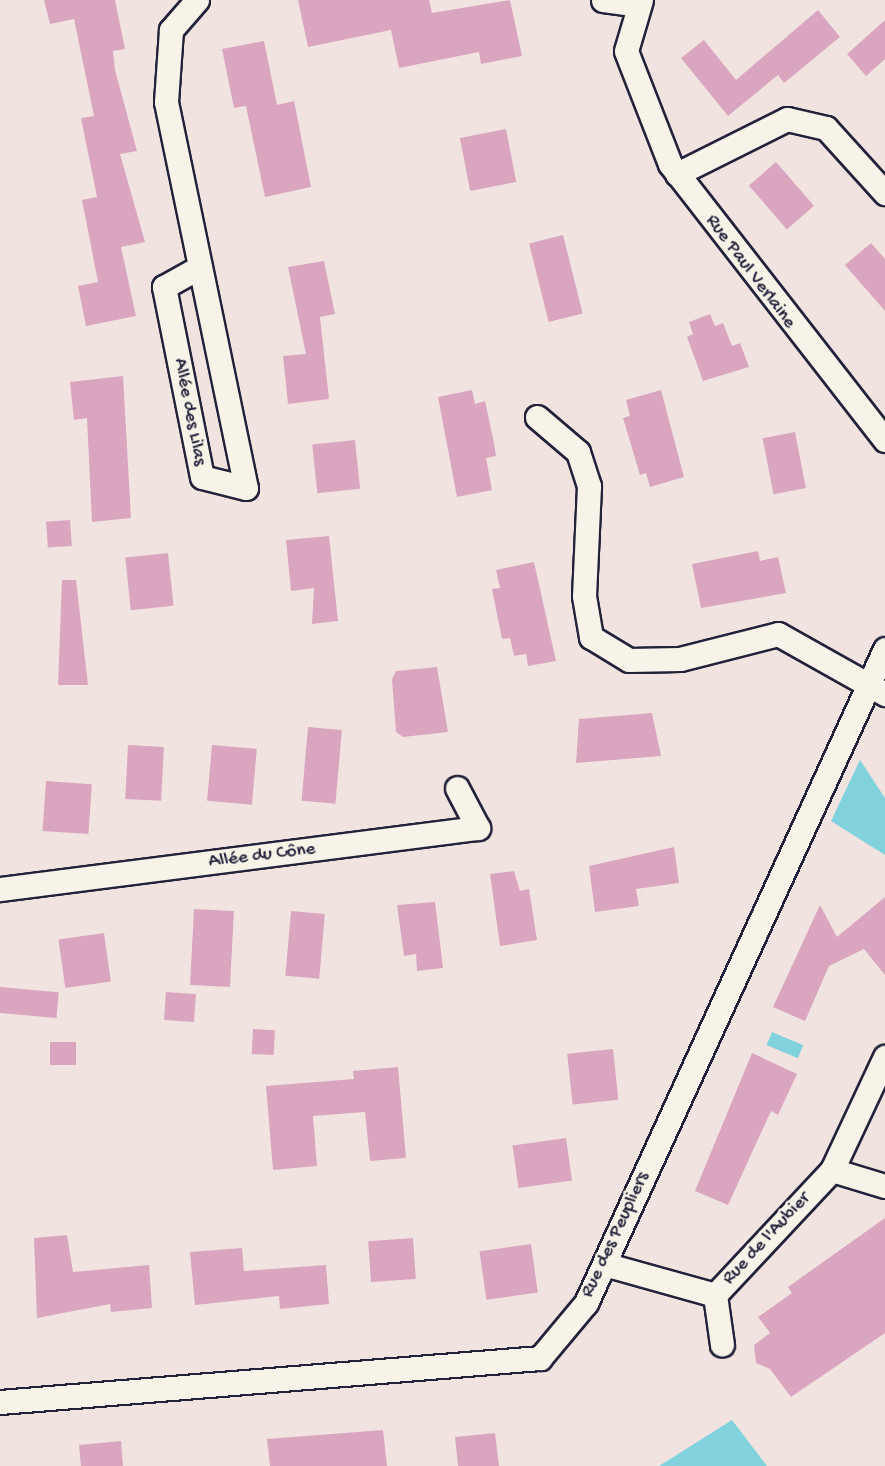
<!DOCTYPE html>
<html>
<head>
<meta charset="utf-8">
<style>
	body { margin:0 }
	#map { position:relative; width:885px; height:1466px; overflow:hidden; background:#f1e4e0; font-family:"Gochi Hand",sans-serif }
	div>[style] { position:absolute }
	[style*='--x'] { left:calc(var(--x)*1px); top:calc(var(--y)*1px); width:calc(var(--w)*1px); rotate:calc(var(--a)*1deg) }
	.water>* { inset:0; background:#82d2de; transform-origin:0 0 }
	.building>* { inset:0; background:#daa6bf; transform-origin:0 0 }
	.roads { filter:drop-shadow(2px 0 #22223b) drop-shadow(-2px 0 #22223b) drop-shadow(0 2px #22223b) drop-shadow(0 -2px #22223b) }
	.street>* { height:23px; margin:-11.5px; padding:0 11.5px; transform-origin:11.5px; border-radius:11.5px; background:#f7f3e8 }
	span { translate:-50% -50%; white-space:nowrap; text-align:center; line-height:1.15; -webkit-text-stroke:5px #f7f3e8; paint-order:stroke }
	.street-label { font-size:19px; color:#22223b }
</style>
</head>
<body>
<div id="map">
	<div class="water">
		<i style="clip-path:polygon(860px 760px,885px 798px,885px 855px,831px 821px)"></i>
		<i style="left:772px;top:1032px;width:34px;height:14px;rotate:23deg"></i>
		<i style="clip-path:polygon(732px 1420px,767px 1466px,659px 1466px)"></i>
	</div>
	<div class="building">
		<i style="clip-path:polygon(44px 0,115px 0,125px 49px,113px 51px,115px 70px,137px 151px,120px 154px,145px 242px,121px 247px,136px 316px,86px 326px,78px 286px,98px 282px,82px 200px,97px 197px,81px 118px,94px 116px,74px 19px,50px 24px)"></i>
		<i style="clip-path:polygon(298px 0,429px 0,432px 13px,510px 0,522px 56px,481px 64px,479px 52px,399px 68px,391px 30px,308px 47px)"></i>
		<i style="clip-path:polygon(818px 10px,840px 37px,784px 83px,778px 75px,728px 116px,681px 58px,704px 40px,736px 80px)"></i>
		<i style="clip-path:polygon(885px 20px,885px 59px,866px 76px,847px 54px)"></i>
		<i style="clip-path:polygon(264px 41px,277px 105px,294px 101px,311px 187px,265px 197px,246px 106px,234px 108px,222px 49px)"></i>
		<i style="left:506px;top:129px;width:54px;height:47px;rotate:79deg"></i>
		<i style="left:776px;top:162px;width:58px;height:36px;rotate:49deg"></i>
		<i style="left:563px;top:235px;width:81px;height:35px;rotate:76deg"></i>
		<i style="clip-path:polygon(871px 243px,885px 259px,885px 311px,845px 265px)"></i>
		<i style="clip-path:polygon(324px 261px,335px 314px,320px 317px,329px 399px,288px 404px,283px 356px,306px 354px,288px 267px)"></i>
		<i style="clip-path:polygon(710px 314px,715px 326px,723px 323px,732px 346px,740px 343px,749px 367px,703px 381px,687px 337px,693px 334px,689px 322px)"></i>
		<i style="clip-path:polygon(123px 376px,131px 518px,92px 522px,87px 418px,74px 420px,70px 382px)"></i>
		<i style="clip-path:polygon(472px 390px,475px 404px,485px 401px,494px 443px,496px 456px,486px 458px,492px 490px,457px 497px,438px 397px)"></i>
		<i style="clip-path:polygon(661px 390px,684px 477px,650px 487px,646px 473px,640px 475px,623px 418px,630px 416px,626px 400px)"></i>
		<i style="left:795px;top:432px;width:57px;height:33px;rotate:79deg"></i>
		<i style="left:355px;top:440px;width:49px;height:43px;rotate:84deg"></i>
		<i style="left:70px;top:520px;width:26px;height:24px;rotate:86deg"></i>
		<i style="clip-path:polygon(329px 536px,338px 621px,312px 624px,314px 588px,291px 591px,286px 540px)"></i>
		<i style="clip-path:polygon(758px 551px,760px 561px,778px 557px,786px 593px,701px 608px,692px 564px)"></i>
		<i style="left:168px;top:553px;width:53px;height:43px;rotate:84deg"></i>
		<i style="clip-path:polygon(534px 562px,556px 661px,528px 666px,526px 654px,514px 656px,510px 638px,502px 639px,492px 589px,500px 588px,496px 570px)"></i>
		<i style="clip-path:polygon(62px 580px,76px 580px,88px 685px,58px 685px)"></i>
		<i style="clip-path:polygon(437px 667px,448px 732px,403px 737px,396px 732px,392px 679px,396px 671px)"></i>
		<i style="clip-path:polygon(652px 713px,661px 756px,576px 763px,579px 719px)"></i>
		<i style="left:308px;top:727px;width:34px;height:74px;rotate:5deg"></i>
		<i style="left:128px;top:745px;width:36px;height:54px;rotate:3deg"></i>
		<i style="left:212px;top:745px;width:45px;height:56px;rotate:5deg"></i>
		<i style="left:46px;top:781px;width:46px;height:50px;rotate:4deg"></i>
		<i style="clip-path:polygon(674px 847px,679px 883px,636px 889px,639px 906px,595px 912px,589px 866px)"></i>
		<i style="clip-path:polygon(514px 871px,520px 891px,529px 889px,537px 940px,500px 946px,490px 874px)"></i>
		<i style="clip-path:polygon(885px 897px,885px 975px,864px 949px,829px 966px,805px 1021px,773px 1007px,820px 905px,837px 937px)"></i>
		<i style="clip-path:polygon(435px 902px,443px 968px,417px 971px,416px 954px,404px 956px,397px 905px)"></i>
		<i style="left:194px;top:909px;width:40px;height:76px;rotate:3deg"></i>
		<i style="left:291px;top:911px;width:34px;height:65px;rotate:5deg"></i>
		<i style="left:104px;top:933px;width:49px;height:46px;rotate:82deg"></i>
		<i style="left:0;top:987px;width:59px;height:26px;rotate:5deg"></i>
		<i style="left:166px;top:992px;width:30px;height:28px;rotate:4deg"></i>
		<i style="left:253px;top:1029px;width:22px;height:25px;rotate:3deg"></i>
		<i style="left:50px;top:1042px;width:26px;height:23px"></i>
		<i style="left:613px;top:1049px;width:51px;height:46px;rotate:84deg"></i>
		<i style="clip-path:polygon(752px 1053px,797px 1074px,778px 1115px,771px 1111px,728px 1205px,695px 1191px)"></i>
		<i style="clip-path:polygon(398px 1067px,406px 1158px,370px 1161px,365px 1112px,313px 1116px,317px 1166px,273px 1170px,266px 1086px,354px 1079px,353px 1071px)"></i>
		<i style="left:566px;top:1138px;width:43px;height:54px;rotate:82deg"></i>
		<i style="clip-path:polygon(885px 1218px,885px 1333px,791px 1397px,770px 1369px,756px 1363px,754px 1345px,770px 1333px,758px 1317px,792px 1293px,788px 1287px)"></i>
		<i style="clip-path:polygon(67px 1235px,73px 1272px,149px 1265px,152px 1308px,111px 1312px,110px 1304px,37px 1318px,34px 1238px)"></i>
		<i style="left:413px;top:1238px;width:41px;height:45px;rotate:86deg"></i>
		<i style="left:531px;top:1244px;width:49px;height:52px;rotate:82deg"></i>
		<i style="clip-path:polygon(242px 1248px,244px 1271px,326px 1265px,329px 1304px,280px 1309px,279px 1296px,195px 1305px,190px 1252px)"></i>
		<i style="clip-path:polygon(383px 1430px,387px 1466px,270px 1466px,267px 1439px)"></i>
		<i style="clip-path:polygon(495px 1433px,499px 1466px,458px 1466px,455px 1437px)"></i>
		<i style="clip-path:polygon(121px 1441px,123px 1466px,81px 1466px,79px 1445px)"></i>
	</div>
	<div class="roads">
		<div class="street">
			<i style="--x:197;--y:0;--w:40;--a:131"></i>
			<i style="--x:171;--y:30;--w:72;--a:94"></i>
			<i style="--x:166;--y:102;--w:394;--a:78.3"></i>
			<i style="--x:246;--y:488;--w:45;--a:-166"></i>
			<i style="--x:202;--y:477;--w:194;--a:-101.3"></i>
			<i style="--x:164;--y:287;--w:41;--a:-29.1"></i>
			<i style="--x:603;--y:0;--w:34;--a:8"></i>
			<i style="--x:641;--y:0;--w:53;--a:106.4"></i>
			<i style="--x:626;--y:51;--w:121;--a:68.7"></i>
			<i style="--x:670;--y:164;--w:350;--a:52.1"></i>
			<i style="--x:677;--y:174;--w:123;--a:-26.6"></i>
			<i style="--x:787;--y:119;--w:40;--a:13"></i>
			<i style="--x:826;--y:128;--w:88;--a:47.8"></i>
			<i style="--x:537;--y:417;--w:54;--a:40.5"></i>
			<i style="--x:578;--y:452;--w:36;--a:72"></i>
			<i style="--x:589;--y:486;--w:110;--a:92.6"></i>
			<i style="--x:584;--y:596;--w:42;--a:80.3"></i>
			<i style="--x:591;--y:637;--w:44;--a:31.2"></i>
			<i style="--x:629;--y:660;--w:51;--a:-1.1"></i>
			<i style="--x:680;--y:659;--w:101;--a:-14.3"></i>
			<i style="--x:778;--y:634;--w:123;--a:29.3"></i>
			<i style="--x:0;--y:889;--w:482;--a:-7.3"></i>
			<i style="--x:478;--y:828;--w:45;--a:-117.7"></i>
			<i style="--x:832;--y:1170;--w:125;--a:-64.9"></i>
			<i style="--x:604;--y:1264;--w:115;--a:15.6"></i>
			<i style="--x:715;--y:1295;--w:171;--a:-46.9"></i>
			<i style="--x:832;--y:1170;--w:55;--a:16.8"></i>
			<i style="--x:715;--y:1295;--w:50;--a:82"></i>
			<i style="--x:0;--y:1402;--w:542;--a:-4.66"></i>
			<i style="--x:540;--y:1358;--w:72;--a:-50.1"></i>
			<i style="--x:586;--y:1303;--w:719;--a:-65.43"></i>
		</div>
	</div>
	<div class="street-label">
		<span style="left:750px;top:272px;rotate:53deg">Rue Paul Verlaine</span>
		<span style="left:189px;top:412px;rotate:79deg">Allée des Lilas</span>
		<span style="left:262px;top:856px;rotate:-7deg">Allée du Cône</span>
		<span style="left:616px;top:1235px;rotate:-65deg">Rue des Peupliers</span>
		<span style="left:767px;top:1239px;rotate:-47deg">Rue de l'Aubier</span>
	</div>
</div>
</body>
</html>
